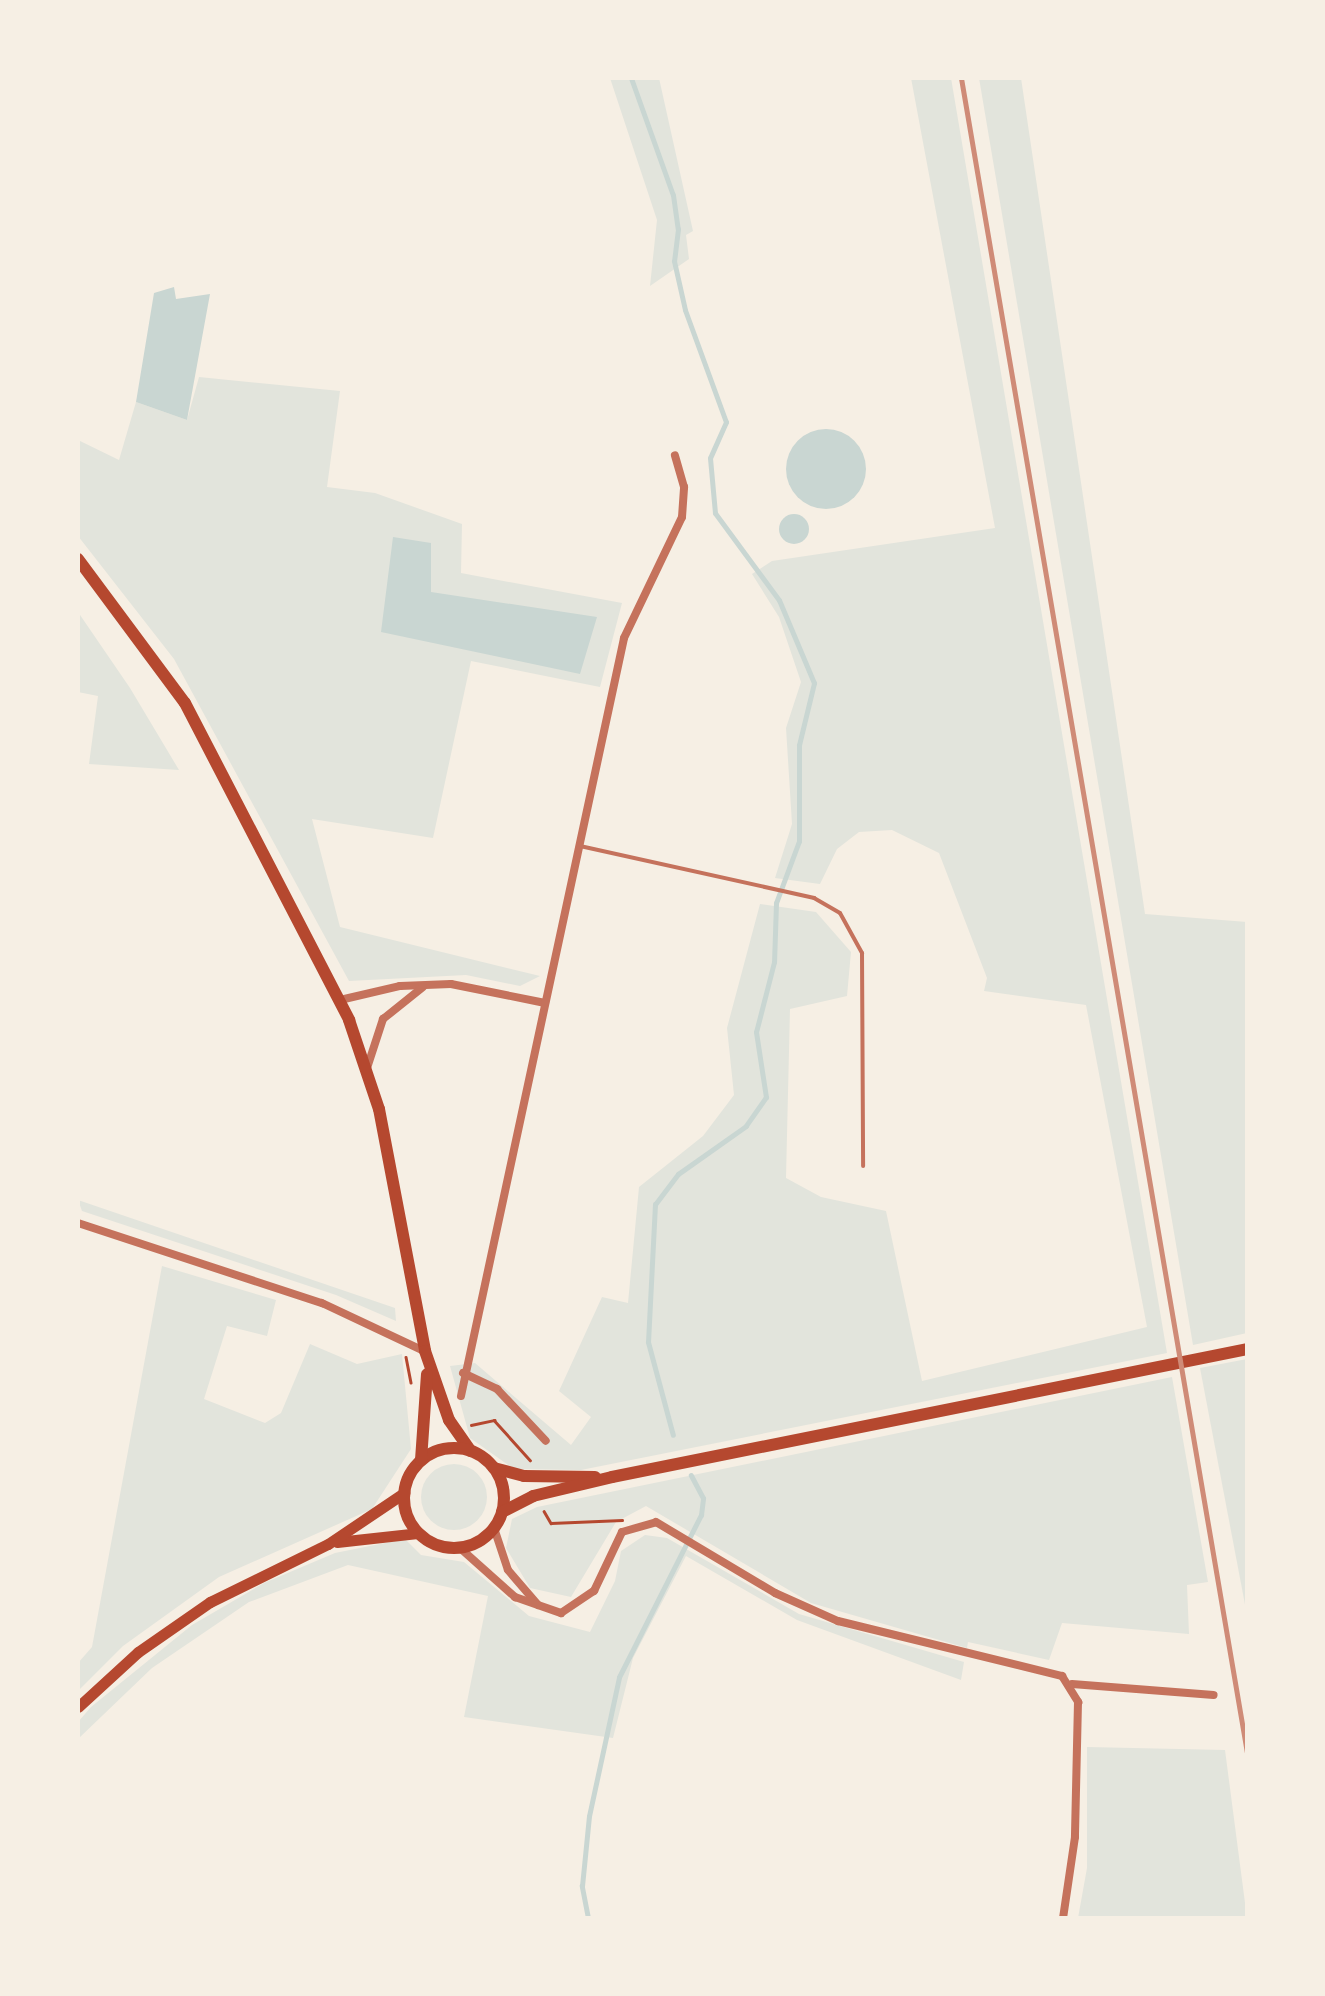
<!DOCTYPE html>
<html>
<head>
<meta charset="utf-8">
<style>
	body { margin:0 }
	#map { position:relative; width:1325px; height:1996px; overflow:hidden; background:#f6efe4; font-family:Arial,sans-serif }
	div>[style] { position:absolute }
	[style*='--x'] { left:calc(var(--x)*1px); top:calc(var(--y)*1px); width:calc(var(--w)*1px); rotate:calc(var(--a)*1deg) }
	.green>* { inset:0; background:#e2e4dc }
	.round { border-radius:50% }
	.water>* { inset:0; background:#c9d6d2 }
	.stream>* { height:5px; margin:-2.5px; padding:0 2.5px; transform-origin:2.5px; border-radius:2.5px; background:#c9d6d2 }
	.path>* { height:2.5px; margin:-1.25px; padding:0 1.25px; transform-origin:1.25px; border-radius:1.25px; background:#b5482f }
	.service>* { height:4px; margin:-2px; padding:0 2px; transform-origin:2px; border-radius:2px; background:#c5725c }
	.minor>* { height:8px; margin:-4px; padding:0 4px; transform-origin:4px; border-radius:4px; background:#c5725c }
	.secondary>* { height:11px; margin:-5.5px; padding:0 5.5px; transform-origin:5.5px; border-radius:5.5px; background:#b5482f }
	.primary>* { height:12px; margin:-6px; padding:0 6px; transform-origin:6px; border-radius:6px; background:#b5482f }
	.primary>.ring { margin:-6px; padding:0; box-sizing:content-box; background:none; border:12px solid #b5482f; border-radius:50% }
	.rail>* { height:5px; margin:-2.5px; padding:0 2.5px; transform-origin:2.5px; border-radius:2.5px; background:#cf8b77 }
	span { translate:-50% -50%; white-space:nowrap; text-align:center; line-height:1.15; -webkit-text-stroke:10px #f6efe4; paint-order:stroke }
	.frame { position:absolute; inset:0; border:80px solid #f6efe4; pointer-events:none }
</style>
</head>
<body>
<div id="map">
	<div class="green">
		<i style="clip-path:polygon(610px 78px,659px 78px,693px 231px,686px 235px,689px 259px,650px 286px,657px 220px)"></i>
		<i style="clip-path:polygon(911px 78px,951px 78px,1167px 1353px,581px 1470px,514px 1469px,470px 1438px,450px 1366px,475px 1363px,571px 1445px,591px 1417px,559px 1391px,602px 1297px,628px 1303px,639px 1187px,703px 1136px,734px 1095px,727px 1028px,760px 904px,816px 912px,851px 952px,847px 996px,790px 1009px,786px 1178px,821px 1197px,886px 1211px,922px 1381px,1147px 1327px,1086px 1005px,984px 991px,987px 978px,939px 853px,892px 830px,859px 832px,837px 849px,820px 884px,775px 878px,792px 824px,786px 728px,801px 682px,779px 617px,752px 574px,772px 561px,995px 528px)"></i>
		<i style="clip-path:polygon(979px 78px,1021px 78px,1145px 914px,1247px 922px,1247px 1333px,1193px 1345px)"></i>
		<i style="clip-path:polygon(199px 377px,340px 391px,327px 487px,375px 493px,462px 524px,461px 573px,622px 603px,600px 687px,471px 661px,433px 838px,312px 819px,340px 927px,540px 976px,520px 986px,466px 975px,349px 981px,174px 659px,78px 536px,78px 440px,119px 460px,136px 402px,187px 420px)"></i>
		<i style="clip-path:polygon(78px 612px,130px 688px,179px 770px,89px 764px,98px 696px,78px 692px)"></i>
		<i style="clip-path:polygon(78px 1200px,395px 1308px,396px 1321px,336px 1295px,82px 1211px)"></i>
		<i style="clip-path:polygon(162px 1266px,276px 1300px,267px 1336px,227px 1326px,204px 1399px,265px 1423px,281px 1413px,310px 1344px,357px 1364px,402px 1354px,411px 1449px,372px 1509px,219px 1577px,123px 1646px,78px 1691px,78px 1663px,92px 1647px)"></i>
		<i style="clip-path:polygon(1247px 1359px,1248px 1359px,1247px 1615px,1200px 1368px)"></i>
		<i style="clip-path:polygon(1172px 1377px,1208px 1582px,1187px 1585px,1189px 1634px,1062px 1623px,1049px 1660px,968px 1642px,967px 1648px,811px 1603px,646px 1506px,616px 1522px,571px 1597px,530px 1588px,506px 1548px,512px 1519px,537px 1507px)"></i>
		<i class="round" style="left:421px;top:1464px;width:66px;height:66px"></i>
		<i style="clip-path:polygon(645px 1535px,667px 1538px,799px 1614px,964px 1662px,961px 1680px,797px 1620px,686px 1556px,633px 1658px,613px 1738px,464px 1717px,488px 1596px,348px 1565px,249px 1602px,152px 1668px,78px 1739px,78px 1722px,91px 1707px,192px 1625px,264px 1583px,335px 1553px,405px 1539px,421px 1555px,464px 1562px,529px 1616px,590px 1632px,615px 1581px,621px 1551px)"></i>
		<i style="clip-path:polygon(1087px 1747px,1225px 1750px,1247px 1918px,1078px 1918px,1087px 1868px)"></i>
	</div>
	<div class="water">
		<i style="clip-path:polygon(174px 287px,176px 299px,210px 294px,187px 420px,136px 402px,154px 293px)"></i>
		<i class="round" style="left:786px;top:429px;width:80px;height:80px"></i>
		<i class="round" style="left:779px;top:514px;width:30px;height:30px"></i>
		<i style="clip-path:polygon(393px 537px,431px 543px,431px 592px,597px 617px,580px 674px,381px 632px)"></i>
	</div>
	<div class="stream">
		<i style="--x:631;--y:78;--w:124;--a:70.3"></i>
		<i style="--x:673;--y:195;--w:34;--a:82"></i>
		<i style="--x:678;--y:229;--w:32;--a:97"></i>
		<i style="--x:674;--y:261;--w:50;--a:77.3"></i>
		<i style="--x:685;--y:310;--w:119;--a:69.9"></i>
		<i style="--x:726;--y:422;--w:39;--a:114"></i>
		<i style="--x:710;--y:458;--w:55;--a:84.8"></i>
		<i style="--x:715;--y:513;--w:108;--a:53.7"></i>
		<i style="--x:779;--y:600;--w:90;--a:67.1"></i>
		<i style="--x:814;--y:683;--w:64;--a:103.6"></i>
		<i style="--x:799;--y:745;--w:96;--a:90"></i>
		<i style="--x:799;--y:841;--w:66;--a:110.4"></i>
		<i style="--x:776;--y:903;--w:59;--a:91.9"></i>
		<i style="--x:774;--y:962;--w:72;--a:104.4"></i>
		<i style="--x:756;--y:1032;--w:66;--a:81.3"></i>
		<i style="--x:766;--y:1097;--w:35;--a:125"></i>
		<i style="--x:746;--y:1126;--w:83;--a:144.8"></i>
		<i style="--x:678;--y:1174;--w:38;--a:127"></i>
		<i style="--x:655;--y:1204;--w:138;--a:92.9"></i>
		<i style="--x:648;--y:1342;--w:96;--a:75"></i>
		<i style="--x:588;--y:1918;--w:33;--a:-101"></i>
		<i style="--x:582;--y:1886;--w:70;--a:-84.3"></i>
		<i style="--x:589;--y:1816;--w:142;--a:-77.8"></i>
		<i style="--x:619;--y:1677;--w:182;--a:-63.2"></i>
		<i style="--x:701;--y:1515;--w:17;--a:-83"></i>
		<i style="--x:703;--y:1498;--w:26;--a:-118"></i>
	</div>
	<div class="path">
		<i style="--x:406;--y:1357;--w:26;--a:79"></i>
		<i style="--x:471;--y:1425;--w:24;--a:-12"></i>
		<i style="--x:494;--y:1420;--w:54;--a:48"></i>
		<i style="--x:544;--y:1511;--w:14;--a:60"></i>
		<i style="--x:551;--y:1523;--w:71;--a:-2.4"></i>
	</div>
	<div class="service">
		<i style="--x:580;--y:846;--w:240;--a:12.5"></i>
		<i style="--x:814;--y:898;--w:30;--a:30"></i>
		<i style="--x:840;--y:913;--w:46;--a:61.2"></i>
		<i style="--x:862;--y:953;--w:213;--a:89.7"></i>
	</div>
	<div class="minor">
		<i style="--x:340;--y:1000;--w:62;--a:-13.1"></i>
		<i style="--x:400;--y:986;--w:51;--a:-2.2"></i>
		<i style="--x:451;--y:984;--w:96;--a:11.4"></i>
		<i style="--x:367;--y:1068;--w:52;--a:-71.9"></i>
		<i style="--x:383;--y:1019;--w:51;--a:-38.7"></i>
		<i style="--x:78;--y:1223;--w:257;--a:18.2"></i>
		<i style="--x:322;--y:1303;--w:113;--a:25.2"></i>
		<i style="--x:463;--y:1373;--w:38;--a:25"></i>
		<i style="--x:497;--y:1389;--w:71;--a:46.7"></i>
		<i style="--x:461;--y:1396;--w:775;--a:-77.86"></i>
		<i style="--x:624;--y:638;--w:134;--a:-64.4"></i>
		<i style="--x:682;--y:517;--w:30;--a:-86"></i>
		<i style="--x:684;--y:487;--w:33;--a:-106"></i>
		<i style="--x:494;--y:1528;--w:44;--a:71.6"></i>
		<i style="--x:508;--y:1570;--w:46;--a:49.4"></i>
		<i style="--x:460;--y:1548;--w:74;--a:41.7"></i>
		<i style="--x:515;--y:1597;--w:49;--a:19.2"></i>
		<i style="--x:561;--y:1613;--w:40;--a:-34"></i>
		<i style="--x:594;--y:1591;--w:65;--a:-64.6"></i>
		<i style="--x:622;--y:1532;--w:35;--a:-16"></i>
		<i style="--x:656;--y:1522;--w:139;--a:30.8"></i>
		<i style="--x:775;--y:1593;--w:69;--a:24"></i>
		<i style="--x:838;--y:1621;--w:231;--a:13.8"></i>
		<i style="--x:1062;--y:1676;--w:31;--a:58"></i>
		<i style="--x:1078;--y:1702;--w:135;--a:91.3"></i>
		<i style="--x:1075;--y:1837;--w:82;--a:98.4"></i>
		<i style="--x:1072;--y:1684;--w:142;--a:4.4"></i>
	</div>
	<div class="secondary">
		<i style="--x:337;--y:1542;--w:81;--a:-6.3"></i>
		<i style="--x:78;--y:1707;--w:81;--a:-42.5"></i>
		<i style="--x:138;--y:1652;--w:88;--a:-34.8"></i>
		<i style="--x:210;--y:1602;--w:131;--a:-26.2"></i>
		<i style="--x:328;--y:1544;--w:92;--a:-33.9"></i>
	</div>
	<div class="primary">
		<i style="--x:78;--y:559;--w:179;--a:53.4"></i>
		<i style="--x:185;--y:703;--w:357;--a:62.6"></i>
		<i style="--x:349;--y:1020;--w:94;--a:71.4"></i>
		<i style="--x:379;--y:1109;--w:246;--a:79.2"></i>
		<i style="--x:425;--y:1351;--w:73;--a:70.8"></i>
		<i style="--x:449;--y:1420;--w:38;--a:55"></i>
		<i class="ring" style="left:404px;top:1448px;width:88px;height:88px"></i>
		<i style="--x:421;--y:1460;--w:86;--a:-86"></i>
		<i style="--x:494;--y:1468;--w:31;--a:15"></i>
		<i style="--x:524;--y:1476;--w:71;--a:0.8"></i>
		<i style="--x:502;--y:1512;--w:35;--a:-27"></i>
		<i style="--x:533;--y:1496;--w:81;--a:-13.5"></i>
		<i style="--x:612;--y:1477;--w:649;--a:-11.38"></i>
	</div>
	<div class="rail">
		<i style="--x:961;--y:78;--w:1704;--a:80.31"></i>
	</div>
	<div class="frame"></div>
</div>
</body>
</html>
